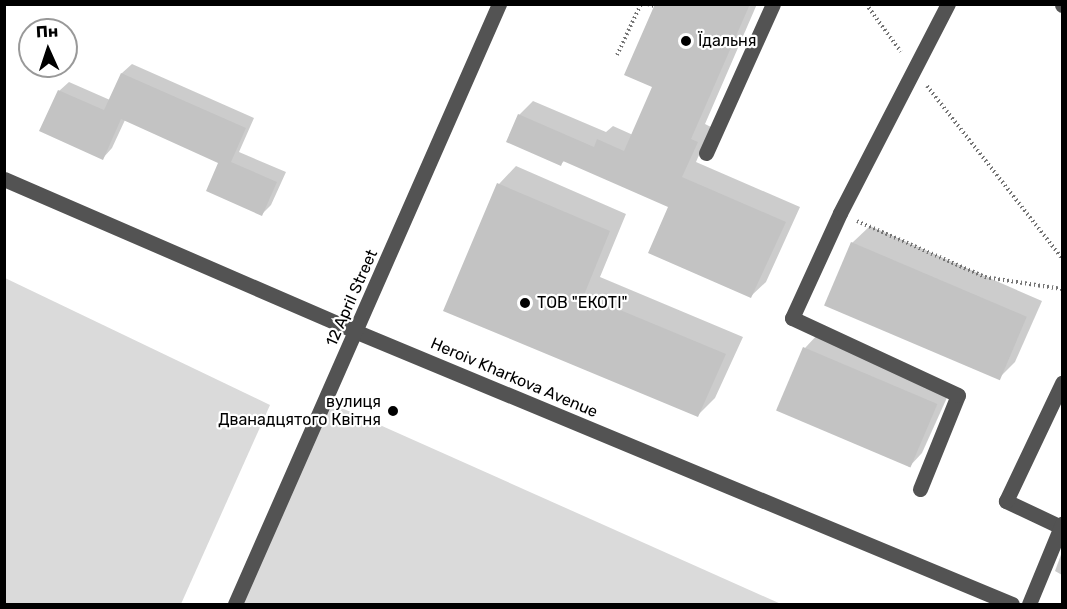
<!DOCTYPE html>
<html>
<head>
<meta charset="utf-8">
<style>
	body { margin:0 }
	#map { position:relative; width:1067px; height:609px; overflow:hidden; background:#fff; font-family:Rubik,sans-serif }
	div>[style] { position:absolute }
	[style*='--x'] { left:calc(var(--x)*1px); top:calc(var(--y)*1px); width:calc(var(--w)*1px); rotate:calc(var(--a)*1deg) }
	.green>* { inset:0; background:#dadada }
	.shadow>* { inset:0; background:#0003 }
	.building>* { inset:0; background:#c3c3c3; transform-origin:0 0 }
	.path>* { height:4px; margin-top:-2px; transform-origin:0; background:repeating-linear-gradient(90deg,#757575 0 1.5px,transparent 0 4.5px) }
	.minor>* { height:15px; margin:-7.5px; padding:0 7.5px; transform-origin:7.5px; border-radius:7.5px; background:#535353 }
	.dots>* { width:16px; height:16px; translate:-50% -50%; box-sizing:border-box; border:3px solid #fff; border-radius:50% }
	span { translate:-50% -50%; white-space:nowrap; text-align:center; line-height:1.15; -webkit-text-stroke:4.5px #fff; paint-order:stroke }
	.poi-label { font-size:16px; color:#000 }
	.left { translate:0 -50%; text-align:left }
	.right { translate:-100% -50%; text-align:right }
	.street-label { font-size:16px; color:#000 }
	.frame { position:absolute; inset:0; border:6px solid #000; pointer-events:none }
	.north { position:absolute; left:18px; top:18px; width:60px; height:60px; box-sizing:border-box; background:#fff; border:2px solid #999; border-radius:50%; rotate:357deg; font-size:16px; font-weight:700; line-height:24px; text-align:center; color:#000 }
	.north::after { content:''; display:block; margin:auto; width:21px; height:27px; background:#000; clip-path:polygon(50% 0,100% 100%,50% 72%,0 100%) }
</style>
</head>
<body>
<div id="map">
	<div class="green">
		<i style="clip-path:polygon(5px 278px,270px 405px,181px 604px,5px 604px)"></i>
		<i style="clip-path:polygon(326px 401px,781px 604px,236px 604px)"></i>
	</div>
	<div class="shadow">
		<i style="clip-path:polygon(656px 4px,757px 4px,705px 124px,711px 127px,696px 162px,800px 207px,766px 282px,751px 296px,670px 206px,565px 160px,561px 164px,519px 115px,533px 101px,606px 132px,613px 126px,633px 135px,654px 86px)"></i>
		<i style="clip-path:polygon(132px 64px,254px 118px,239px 152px,286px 172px,271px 205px,262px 214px,220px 162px,125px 120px,112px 148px,103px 158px,59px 91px,69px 82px,110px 100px,122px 73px)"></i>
		<i style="clip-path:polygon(516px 166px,626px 214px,600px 277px,743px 337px,715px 398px,698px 415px,445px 310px,499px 184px)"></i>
		<i style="clip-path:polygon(870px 226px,1042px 301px,1015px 362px,998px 379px,852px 243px)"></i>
		<i style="clip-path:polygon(818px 334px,950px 391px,922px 453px,909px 467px,805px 348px)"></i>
		<i style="clip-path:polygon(1062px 552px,1062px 575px,1055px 571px)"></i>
	</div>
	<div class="building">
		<i style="clip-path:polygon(655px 4px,750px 4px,691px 139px,698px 142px,682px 177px,786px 222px,751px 298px,648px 253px,668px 207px,563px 161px,561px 166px,506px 142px,518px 114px,594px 147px,597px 139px,624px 151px,652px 87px,624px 75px)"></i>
		<i style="clip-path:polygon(121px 73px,246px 128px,231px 162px,277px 182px,262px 216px,206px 191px,218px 163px,121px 119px,103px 160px,39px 131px,58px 90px,104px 110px)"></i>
		<i style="clip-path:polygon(497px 183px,610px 231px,584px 295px,726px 354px,698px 417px,443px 311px)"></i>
		<i style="left:851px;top:242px;width:191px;height:69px;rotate:23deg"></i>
		<i style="left:803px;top:347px;width:146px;height:69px;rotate:23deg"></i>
	</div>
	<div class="path">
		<i style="--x:648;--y:4;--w:6;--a:18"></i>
		<i style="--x:866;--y:4;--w:59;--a:53.9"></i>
		<i style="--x:617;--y:55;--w:56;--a:-64.8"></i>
		<i style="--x:927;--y:86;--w:219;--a:51.9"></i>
		<i style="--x:857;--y:221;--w:140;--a:23.6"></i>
		<i style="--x:985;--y:277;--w:78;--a:8.9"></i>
	</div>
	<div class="minor">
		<i style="--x:1062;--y:4;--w:1;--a:90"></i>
		<i style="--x:706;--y:153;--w:163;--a:-65.8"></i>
		<i style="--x:4;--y:179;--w:385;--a:23.4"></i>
		<i style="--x:357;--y:332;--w:709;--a:22.55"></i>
		<i style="--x:920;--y:489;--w:101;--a:-68"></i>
		<i style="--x:958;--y:395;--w:183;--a:-155.1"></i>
		<i style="--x:792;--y:318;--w:115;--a:-65.4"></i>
		<i style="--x:840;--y:213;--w:235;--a:-62.7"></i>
		<i style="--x:1061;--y:527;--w:61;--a:-154.7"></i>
		<i style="--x:1006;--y:501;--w:131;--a:-64.6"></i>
		<i style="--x:235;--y:604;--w:656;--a:-66.25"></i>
		<i style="--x:1029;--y:604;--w:87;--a:-67.6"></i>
	</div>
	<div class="dots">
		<i style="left:686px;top:41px;background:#000"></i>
		<i style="left:525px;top:303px;background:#000"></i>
		<i style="left:393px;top:411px;background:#000"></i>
	</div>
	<div class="poi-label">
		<span class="left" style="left:698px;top:41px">Їдальня</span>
		<span class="left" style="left:537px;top:303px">ТОВ "ЕКОТI"</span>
		<span class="right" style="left:381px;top:411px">вулиця<br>Дванадцятого Квітня</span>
	</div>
	<div class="street-label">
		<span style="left:352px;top:298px;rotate:-66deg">12 April Street</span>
		<span style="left:514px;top:378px;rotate:23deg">Heroiv Kharkova Avenue</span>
	</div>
	<div class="frame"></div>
	<div class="north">Пн</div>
</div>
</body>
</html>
